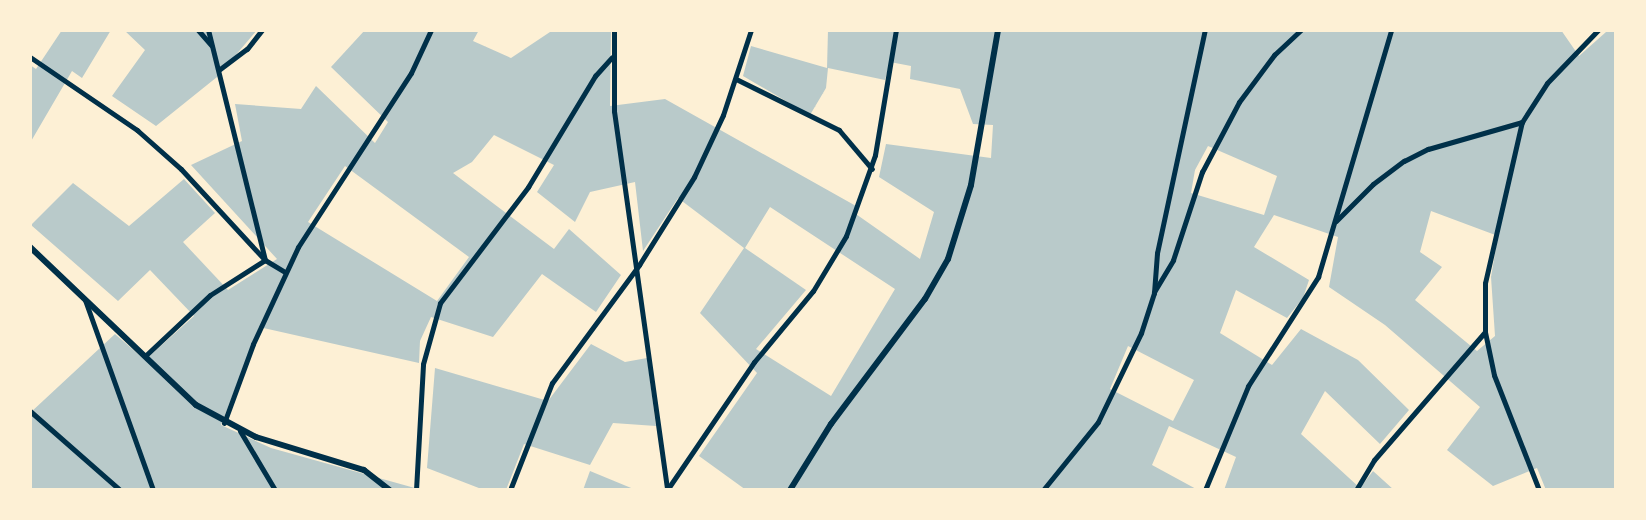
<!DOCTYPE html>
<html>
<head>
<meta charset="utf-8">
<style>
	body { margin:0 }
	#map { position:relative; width:1646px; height:520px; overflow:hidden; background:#fdf0d5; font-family:Commissioner,sans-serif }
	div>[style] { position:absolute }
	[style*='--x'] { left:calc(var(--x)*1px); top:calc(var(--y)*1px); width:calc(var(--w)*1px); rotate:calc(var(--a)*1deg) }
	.green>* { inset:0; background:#b9caca }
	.minor>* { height:5px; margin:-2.5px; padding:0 2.5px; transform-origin:2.5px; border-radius:2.5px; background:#003049 }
	.tertiary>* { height:6px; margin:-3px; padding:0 3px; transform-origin:3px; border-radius:3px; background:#003049 }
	span { translate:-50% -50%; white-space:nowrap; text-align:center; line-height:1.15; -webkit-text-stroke:6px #fdf0d5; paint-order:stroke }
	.frame { position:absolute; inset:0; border:32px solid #fdf0d5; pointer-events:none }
</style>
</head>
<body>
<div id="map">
	<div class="green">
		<i style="clip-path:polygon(62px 30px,111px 30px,82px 78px,72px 71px,30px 143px,30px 65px,36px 69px)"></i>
		<i style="clip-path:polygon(124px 30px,257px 30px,217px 77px,156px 126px,112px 96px,145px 50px)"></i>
		<i style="clip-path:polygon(evenodd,365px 30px,479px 30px,473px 41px,511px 58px,553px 30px,611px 30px,610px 106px,665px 99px,856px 206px,853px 212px,920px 259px,934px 212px,879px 177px,886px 144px,991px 158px,993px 125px,973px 124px,960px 89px,910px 79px,911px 66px,890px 62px,885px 80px,828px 68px,826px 88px,810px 115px,743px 76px,751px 46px,827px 68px,828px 30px,1561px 30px,1579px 56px,1606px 32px,1616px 30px,1616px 490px,1546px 490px,1537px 468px,1493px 486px,1447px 450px,1480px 407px,1385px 325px,1329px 287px,1338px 237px,1274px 215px,1254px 247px,1309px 280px,1303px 298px,1287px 318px,1236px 290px,1220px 333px,1272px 365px,1301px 329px,1358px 360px,1409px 410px,1380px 444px,1325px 391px,1301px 434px,1360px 488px,1373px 471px,1394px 490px,1224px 490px,1236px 457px,1169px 426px,1152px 465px,1198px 490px,746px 490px,699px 456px,757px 373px,700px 313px,744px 248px,678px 198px,643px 251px,635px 182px,590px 192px,575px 222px,537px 192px,554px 165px,494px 135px,472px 162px,453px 173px,554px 249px,569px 229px,621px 275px,596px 312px,542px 274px,493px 337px,431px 317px,420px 341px,419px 363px,259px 327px,221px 425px,271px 448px,422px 490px,30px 490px,30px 413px,115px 334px,145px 360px,194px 316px,150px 270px,118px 301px,31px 225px,73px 183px,129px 226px,184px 179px,215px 213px,183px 242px,228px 290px,277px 259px,191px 165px,242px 141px,235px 104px,301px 109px,316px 86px,375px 143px,388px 122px,331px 67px,365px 30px,1208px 146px,1277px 176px,1264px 215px,1191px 193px,1195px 170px,1208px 146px,365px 30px,345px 166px,469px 257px,437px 301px,308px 222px,345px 166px,365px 30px,770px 207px,895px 289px,831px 396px,756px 349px,806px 290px,745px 248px,770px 207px,365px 30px,1431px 211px,1498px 236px,1491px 277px,1495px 336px,1477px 351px,1415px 300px,1442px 267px,1420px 252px,1431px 211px,365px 30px,1128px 346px,1194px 380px,1173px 421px,1110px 389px,1128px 346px)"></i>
		<i style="clip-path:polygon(591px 344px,625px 362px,647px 358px,656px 426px,613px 423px,590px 465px,524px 444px,506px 490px,484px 490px,427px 468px,435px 368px,548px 401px)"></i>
		<i style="clip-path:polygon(590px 471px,636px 490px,583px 490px)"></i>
	</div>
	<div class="minor">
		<i style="--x:198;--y:30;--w:20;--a:49"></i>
		<i style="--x:614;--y:30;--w:81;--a:90"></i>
		<i style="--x:614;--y:111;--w:381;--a:82"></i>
		<i style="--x:30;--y:57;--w:130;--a:34.3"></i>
		<i style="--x:137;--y:130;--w:59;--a:41.6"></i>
		<i style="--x:181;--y:169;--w:124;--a:47.3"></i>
		<i style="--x:265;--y:260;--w:23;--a:31"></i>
		<i style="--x:220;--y:69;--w:34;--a:-37"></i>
		<i style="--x:247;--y:49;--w:24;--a:-52"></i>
		<i style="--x:736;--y:79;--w:115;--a:26.3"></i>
		<i style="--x:839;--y:130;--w:51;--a:49.8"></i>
		<i style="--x:1336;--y:221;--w:52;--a:-45"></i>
		<i style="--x:1373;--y:184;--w:39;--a:-37"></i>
		<i style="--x:1404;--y:161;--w:27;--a:-27"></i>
		<i style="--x:1428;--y:149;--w:98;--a:-16"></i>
		<i style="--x:1154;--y:292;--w:37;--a:-59"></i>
		<i style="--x:1173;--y:260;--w:93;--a:-71.8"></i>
		<i style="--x:1202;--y:172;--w:79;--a:-62.1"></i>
		<i style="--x:1239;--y:102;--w:59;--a:-53.3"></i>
		<i style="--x:1274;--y:55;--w:37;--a:-43"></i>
		<i style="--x:85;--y:300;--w:202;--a:70.3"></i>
		<i style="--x:145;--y:356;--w:89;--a:-43.2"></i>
		<i style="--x:210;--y:295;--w:65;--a:-32.5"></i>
		<i style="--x:265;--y:260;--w:237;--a:-103.9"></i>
		<i style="--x:30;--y:411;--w:120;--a:41.3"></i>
		<i style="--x:224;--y:423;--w:84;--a:-69.8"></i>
		<i style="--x:253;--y:344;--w:107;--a:-65.1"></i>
		<i style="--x:298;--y:247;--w:207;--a:-57"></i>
		<i style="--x:411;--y:73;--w:47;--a:-65.1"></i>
		<i style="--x:240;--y:431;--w:69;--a:59.3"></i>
		<i style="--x:416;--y:490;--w:126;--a:-86.8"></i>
		<i style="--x:423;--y:364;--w:63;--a:-74.4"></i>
		<i style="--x:440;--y:303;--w:146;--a:-52.8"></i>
		<i style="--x:528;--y:187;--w:130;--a:-58.9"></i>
		<i style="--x:595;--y:76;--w:25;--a:-48"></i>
		<i style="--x:510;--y:490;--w:115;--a:-68.6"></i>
		<i style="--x:552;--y:383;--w:147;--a:-53.6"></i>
		<i style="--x:639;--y:265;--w:104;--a:-58"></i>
		<i style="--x:694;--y:177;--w:68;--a:-64.9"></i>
		<i style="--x:723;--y:115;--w:89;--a:-71.8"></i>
		<i style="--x:667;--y:490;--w:155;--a:-55.8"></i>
		<i style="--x:754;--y:362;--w:92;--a:-50.3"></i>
		<i style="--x:813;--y:291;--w:64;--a:-59"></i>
		<i style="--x:846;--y:236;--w:86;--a:-70.3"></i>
		<i style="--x:875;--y:155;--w:127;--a:-80.5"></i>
		<i style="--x:1043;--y:490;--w:87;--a:-51"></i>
		<i style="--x:1098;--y:422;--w:99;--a:-64.2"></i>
		<i style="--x:1141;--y:333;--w:42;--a:-72"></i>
		<i style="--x:1154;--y:293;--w:40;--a:-85.7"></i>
		<i style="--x:1157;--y:253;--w:228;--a:-77.9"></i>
		<i style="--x:1205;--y:490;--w:113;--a:-67.5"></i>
		<i style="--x:1248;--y:386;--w:130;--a:-57.3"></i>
		<i style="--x:1318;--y:277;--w:258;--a:-73.5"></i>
		<i style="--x:1356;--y:490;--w:35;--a:-59"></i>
		<i style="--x:1374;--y:460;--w:169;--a:-49.1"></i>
		<i style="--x:1539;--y:490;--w:123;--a:-111.4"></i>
		<i style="--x:1494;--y:375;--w:44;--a:-101.8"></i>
		<i style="--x:1485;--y:332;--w:49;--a:-90"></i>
		<i style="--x:1485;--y:283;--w:165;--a:-77.1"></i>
		<i style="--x:1522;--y:122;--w:46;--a:-57.3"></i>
		<i style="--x:1547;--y:83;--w:74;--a:-46.1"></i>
	</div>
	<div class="tertiary">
		<i style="--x:30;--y:247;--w:229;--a:43.6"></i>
		<i style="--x:196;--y:405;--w:68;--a:28.1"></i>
		<i style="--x:256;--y:437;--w:113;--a:17"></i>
		<i style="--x:364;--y:470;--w:33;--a:38"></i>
		<i style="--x:790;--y:490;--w:78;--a:-58.2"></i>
		<i style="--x:831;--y:424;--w:156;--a:-53.1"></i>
		<i style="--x:925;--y:299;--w:46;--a:-60.1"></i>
		<i style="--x:948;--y:259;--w:77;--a:-72.7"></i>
		<i style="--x:971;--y:185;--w:157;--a:-80.1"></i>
	</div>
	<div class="frame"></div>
</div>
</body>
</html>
